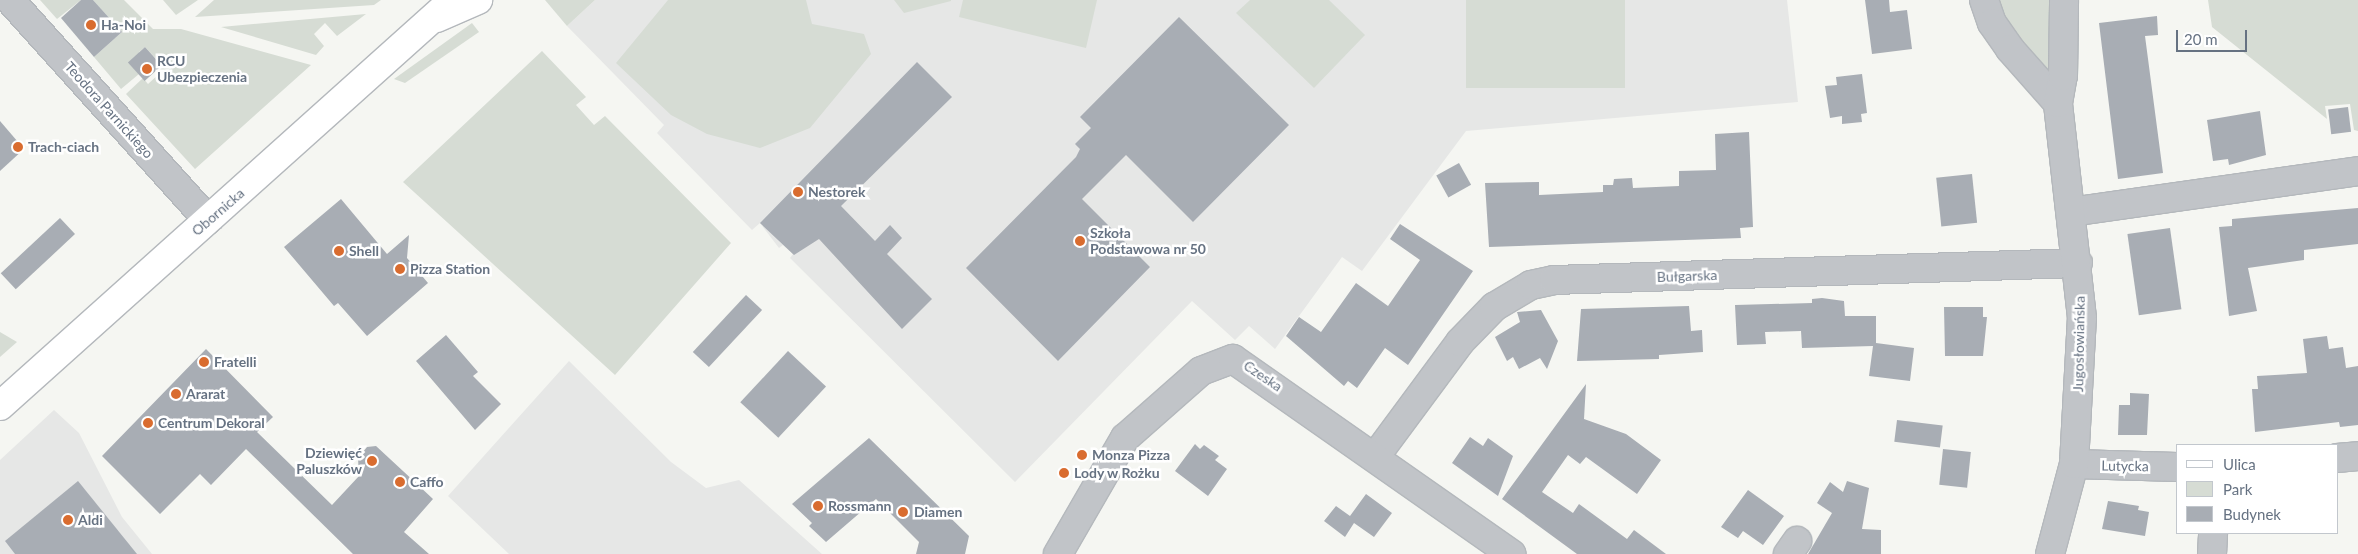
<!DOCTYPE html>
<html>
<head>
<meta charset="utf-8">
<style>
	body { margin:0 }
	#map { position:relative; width:2358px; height:554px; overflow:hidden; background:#f5f6f2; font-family:Lato,sans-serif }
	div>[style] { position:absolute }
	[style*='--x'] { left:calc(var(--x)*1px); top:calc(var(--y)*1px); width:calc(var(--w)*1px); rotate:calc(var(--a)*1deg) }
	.built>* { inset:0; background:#e6e7e6 }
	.green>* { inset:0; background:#d6dcd4; transform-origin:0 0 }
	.building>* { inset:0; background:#a8adb4; transform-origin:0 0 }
	.roads { filter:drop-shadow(1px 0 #b4b8bc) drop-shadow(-1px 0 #b4b8bc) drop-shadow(0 1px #b4b8bc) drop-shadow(0 -1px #b4b8bc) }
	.minor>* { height:28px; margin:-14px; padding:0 14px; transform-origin:14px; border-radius:14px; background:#c1c4c8 }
	.major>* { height:28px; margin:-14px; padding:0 14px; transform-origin:14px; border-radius:14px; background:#fff }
	.dots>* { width:14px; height:14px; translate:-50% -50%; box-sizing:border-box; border:2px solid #fff; border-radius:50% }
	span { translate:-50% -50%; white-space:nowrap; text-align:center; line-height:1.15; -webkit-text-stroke:5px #fff; paint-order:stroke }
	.poi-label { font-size:14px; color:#667282; font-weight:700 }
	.left { translate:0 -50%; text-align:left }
	.right { translate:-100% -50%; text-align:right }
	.street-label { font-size:14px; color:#667282 }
	.legend { position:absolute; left:2176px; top:444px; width:162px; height:90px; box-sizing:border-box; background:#fff; border:1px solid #c2c7cd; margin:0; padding:6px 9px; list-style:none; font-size:15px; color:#667282 }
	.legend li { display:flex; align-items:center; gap:10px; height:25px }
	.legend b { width:25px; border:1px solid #c2c7cd }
	.scale { position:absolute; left:2176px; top:30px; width:71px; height:22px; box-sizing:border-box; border:2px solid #667282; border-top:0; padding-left:6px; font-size:15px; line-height:18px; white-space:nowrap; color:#667282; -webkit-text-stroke:4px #fff; paint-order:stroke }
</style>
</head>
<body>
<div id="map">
	<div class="built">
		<i style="clip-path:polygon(595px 0,1787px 0,1798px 102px,1466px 131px,1362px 271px,1342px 257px,1275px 349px,1249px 326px,1235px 340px,1192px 301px,1015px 482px,790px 258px,793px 254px,783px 245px,779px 248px,760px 223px,752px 230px,657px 133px,664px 125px,567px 26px)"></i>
		<i style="clip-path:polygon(569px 361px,671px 462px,706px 488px,739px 480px,822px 554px,509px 554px,448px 496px)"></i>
		<i style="clip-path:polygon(54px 410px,79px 433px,122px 517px,152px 554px,0 554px,0 460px)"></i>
	</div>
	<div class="green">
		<i style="clip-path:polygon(40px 0,81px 0,57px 19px)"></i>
		<i style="clip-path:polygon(93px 0,124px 0,153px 29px,181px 29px,311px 65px,195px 169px,126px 94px,143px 78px,148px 84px,159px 74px,162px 65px,145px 47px,139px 52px,143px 57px,133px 67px,139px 74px,121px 89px,94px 57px,122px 32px)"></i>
		<i style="clip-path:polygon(163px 0,198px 0,176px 15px)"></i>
		<i style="clip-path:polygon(214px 0,381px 0,374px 5px,195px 17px)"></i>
		<i style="clip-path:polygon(545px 0,595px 0,567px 26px)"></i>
		<i style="clip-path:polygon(668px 0,806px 0,812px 24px,864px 34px,871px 54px,810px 128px,760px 148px,707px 134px,671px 115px,616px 63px)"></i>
		<i style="clip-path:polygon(894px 0,951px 0,951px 1px,904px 13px)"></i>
		<i style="clip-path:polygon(963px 0,1097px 0,1086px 48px,959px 17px)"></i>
		<i style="clip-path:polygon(1250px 0,1329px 0,1365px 35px,1314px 88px,1236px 13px)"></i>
		<i style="left:1466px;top:0;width:159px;height:88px"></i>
		<i style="clip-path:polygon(1994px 0,2055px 0,2055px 83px,2003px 23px)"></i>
		<i style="clip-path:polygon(2208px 0,2358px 0,2358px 131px,2354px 130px,2350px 104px,2325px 106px,2327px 119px,2212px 27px)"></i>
		<i style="clip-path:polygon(366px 14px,337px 36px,325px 23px,314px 34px,324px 46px,316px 55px,221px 27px)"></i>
		<i style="clip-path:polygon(472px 23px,479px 32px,405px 83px,394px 79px)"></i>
		<i style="clip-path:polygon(542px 51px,586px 97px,576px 105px,594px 125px,605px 116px,731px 243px,615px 375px,403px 182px)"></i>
		<i style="clip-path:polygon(0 332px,17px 342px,0 357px)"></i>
	</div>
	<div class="building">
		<i style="clip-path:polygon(81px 0,93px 0,122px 32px,94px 57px,61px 18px)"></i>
		<i style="clip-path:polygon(1865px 0,1889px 0,1890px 12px,1907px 10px,1912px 49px,1872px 54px)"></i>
		<i style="clip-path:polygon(2157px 16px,2158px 35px,2145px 36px,2163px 173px,2118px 179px,2099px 23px)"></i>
		<i style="clip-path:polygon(1179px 17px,1289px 125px,1193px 222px,1126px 155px,1082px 199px,1150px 267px,1058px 361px,966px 268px,1076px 157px,1080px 149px,1075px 144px,1091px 128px,1080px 117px)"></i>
		<i style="left:145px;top:47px;width:25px;height:23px;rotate:48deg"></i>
		<i style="clip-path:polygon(917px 62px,952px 97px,841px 206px,875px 241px,890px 225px,902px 238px,887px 254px,932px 299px,902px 329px,819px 239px,794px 255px,760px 223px)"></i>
		<i style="clip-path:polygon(1862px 74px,1867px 113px,1861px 114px,1862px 122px,1842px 124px,1842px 116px,1830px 118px,1825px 86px,1837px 85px,1836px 77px)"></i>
		<i style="left:2348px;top:107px;width:25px;height:20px;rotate:83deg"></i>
		<i style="clip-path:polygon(2260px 111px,2266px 155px,2229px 165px,2228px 159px,2213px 161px,2207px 120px)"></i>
		<i style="clip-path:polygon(0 121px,24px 149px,0 171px)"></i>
		<i style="clip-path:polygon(1749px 132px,1753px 227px,1740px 228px,1741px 238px,1489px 247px,1485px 183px,1539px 182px,1539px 195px,1603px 192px,1603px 185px,1613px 185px,1614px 179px,1632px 178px,1633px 188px,1679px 186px,1679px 171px,1716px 170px,1715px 134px)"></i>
		<i style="left:1459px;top:163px;width:25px;height:26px;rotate:61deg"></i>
		<i style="left:1972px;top:174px;width:49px;height:36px;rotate:84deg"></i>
		<i style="clip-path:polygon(341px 199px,387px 254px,409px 235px,407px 258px,428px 283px,367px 336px,338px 303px,334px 306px,284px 247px)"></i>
		<i style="clip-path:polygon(2358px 208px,2358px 244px,2304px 250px,2304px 260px,2248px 268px,2257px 311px,2229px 316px,2219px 227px,2232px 226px,2232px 219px)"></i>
		<i style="left:60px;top:218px;width:22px;height:81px;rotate:47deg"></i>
		<i style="clip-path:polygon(1400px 224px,1473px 271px,1408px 365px,1385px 348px,1357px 388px,1348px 381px,1344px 386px,1286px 336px,1299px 317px,1321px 332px,1356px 283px,1388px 306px,1420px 260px,1390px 239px)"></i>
		<i style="left:2170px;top:228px;width:82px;height:43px;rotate:82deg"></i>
		<i style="left:746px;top:295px;width:22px;height:78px;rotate:43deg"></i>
		<i style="clip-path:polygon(1822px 298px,1844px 301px,1845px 316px,1876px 316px,1876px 343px,1914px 348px,1910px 381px,1869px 376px,1873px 346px,1802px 348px,1801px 331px,1765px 332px,1766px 344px,1737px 345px,1735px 305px,1812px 303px,1812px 299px)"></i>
		<i style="clip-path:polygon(1689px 306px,1691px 331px,1702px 330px,1703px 352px,1659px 355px,1659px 359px,1577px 361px,1581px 309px)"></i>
		<i style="clip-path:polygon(1944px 307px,1983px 307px,1983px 317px,1987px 317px,1983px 356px,1945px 356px)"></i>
		<i style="clip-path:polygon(1541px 310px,1558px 341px,1547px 369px,1540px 358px,1519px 369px,1513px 357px,1507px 361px,1495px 337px,1520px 322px,1517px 312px)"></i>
		<i style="clip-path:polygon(446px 335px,478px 372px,473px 376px,501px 404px,475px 430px,416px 361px)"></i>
		<i style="clip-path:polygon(2327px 336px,2329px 349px,2343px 347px,2346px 368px,2358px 366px,2358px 425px,2340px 427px,2339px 422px,2255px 432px,2252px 389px,2258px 389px,2257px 376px,2307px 373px,2303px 339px)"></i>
		<i style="clip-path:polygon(206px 349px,273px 417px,257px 432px,332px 505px,359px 476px,358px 458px,367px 447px,376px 446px,417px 484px,433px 499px,404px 532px,429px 554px,353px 554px,246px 449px,211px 485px,200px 474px,160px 514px,102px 456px)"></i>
		<i style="left:788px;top:351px;width:52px;height:70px;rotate:43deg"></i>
		<i style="clip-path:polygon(1586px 384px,1584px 419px,1626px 434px,1661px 460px,1637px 494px,1586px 457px,1580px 464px,1568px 455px,1542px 492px,1573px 513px,1579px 504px,1627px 539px,1634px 530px,1666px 554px,1577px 554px,1502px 499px)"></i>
		<i style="clip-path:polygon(2130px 393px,2149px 394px,2147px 435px,2118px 435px,2119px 405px,2130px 405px)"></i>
		<i style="left:1897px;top:420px;width:46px;height:22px;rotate:7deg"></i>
		<i style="clip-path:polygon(1470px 437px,1483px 446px,1488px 438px,1513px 456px,1498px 496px,1452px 463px)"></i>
		<i style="clip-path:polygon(869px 438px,969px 536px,965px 554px,916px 554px,919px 542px,876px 499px,826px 542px,809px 526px,812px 523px,792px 504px)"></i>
		<i style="clip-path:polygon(1195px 444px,1200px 449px,1204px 445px,1219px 456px,1215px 460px,1227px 469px,1208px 496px,1175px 471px)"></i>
		<i style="left:1943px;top:449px;width:28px;height:36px;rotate:6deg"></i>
		<i style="clip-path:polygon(78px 481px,137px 554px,15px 554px,5px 541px)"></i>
		<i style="clip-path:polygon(1847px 481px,1869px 488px,1862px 529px,1881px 530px,1881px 554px,1808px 554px,1832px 513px,1817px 503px,1830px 482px,1843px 492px)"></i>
		<i style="clip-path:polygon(1748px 490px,1784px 516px,1763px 545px,1743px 531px,1738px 538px,1721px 527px)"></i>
		<i style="clip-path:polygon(1366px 494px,1392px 513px,1374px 537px,1354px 523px,1345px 537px,1324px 521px,1336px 506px,1350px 516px)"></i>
		<i style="clip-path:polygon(2108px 501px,2139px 506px,2138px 510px,2149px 512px,2145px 536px,2102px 529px)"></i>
	</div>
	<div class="roads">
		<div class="minor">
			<i style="--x:10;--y:0;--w:296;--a:48"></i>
			<i style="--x:1984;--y:0;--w:24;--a:71"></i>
			<i style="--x:1992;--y:23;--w:32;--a:55"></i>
			<i style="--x:2010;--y:49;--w:72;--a:48.4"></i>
			<i style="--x:2071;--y:212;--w:290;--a:-8.1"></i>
			<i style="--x:1375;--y:457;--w:143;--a:-53.5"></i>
			<i style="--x:1460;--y:342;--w:49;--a:-45.8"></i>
			<i style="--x:1494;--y:307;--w:43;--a:-30.7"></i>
			<i style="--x:1531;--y:285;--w:24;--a:-12"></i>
			<i style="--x:1554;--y:280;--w:524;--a:-1.86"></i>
			<i style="--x:2337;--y:458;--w:21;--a:-5"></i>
			<i style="--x:2074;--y:464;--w:103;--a:1.7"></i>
			<i style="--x:1058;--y:554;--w:134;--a:-60"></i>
			<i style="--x:1125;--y:438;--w:101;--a:-41.4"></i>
			<i style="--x:1201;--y:371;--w:34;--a:-21"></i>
			<i style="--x:1233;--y:359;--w:340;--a:35"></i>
			<i style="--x:1788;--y:554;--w:16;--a:-55"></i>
			<i style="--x:2050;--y:554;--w:93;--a:-75.1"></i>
			<i style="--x:2074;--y:464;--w:146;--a:-86.9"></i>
			<i style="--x:2082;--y:318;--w:216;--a:-96.4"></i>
			<i style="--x:2058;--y:103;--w:27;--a:-80"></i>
			<i style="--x:2063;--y:76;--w:76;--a:-89.2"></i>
			<i style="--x:2212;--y:554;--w:21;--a:-87"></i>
		</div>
		<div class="major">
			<i style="--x:437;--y:18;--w:45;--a:-23.7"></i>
			<i style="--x:0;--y:406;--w:608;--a:-41.87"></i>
		</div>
	</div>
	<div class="dots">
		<i style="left:91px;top:25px;background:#d96c2f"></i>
		<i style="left:147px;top:69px;background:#d96c2f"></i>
		<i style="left:18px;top:147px;background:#d96c2f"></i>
		<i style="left:798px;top:192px;background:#d96c2f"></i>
		<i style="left:1080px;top:241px;background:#d96c2f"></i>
		<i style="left:339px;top:251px;background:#d96c2f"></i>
		<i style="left:400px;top:269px;background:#d96c2f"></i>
		<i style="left:204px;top:362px;background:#d96c2f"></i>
		<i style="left:176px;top:394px;background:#d96c2f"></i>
		<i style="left:148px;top:423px;background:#d96c2f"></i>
		<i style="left:1082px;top:455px;background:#d96c2f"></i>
		<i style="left:372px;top:461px;background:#d96c2f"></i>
		<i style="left:1064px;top:473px;background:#d96c2f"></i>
		<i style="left:400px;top:482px;background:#d96c2f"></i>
		<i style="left:818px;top:506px;background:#d96c2f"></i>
		<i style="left:903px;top:512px;background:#d96c2f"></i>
		<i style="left:68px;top:520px;background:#d96c2f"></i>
	</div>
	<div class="poi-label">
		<span class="left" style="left:101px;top:25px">Ha-Noi</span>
		<span class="left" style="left:157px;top:69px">RCU<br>Ubezpieczenia</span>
		<span class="left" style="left:28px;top:147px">Trach-ciach</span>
		<span class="left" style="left:808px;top:192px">Nestorek</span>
		<span class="left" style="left:1090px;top:241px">Szkoła<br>Podstawowa nr 50</span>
		<span class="left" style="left:349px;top:251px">Shell</span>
		<span class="left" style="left:410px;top:269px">Pizza Station</span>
		<span class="left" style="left:214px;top:362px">Fratelli</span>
		<span class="left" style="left:186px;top:394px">Ararat</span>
		<span class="left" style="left:158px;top:423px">Centrum Dekoral</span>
		<span class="right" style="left:362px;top:461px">Dziewięć<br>Paluszków</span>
		<span class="left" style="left:1092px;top:455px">Monza Pizza</span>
		<span class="left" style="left:1074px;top:473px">Lody w Rożku</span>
		<span class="left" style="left:410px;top:482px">Caffo</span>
		<span class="left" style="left:828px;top:506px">Rossmann</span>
		<span class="left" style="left:914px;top:512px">Diamen</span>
		<span class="left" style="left:78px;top:520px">Aldi</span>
	</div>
	<div class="street-label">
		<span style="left:109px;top:110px;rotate:48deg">Teodora Parnickiego</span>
		<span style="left:218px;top:212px;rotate:-41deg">Obornicka</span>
		<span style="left:1687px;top:276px;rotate:-2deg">Bułgarska</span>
		<span style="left:2079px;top:344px;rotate:-89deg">Jugosłowiańska</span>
		<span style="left:1263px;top:376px;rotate:34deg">Czeska</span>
		<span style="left:2125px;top:466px;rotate:1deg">Lutycka</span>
	</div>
	<ul class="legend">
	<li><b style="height:6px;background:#fff"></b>Ulica</li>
	<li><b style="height:14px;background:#d6dcd4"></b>Park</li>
	<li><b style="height:14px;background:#a8adb4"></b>Budynek</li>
	</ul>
	<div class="scale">20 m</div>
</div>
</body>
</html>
